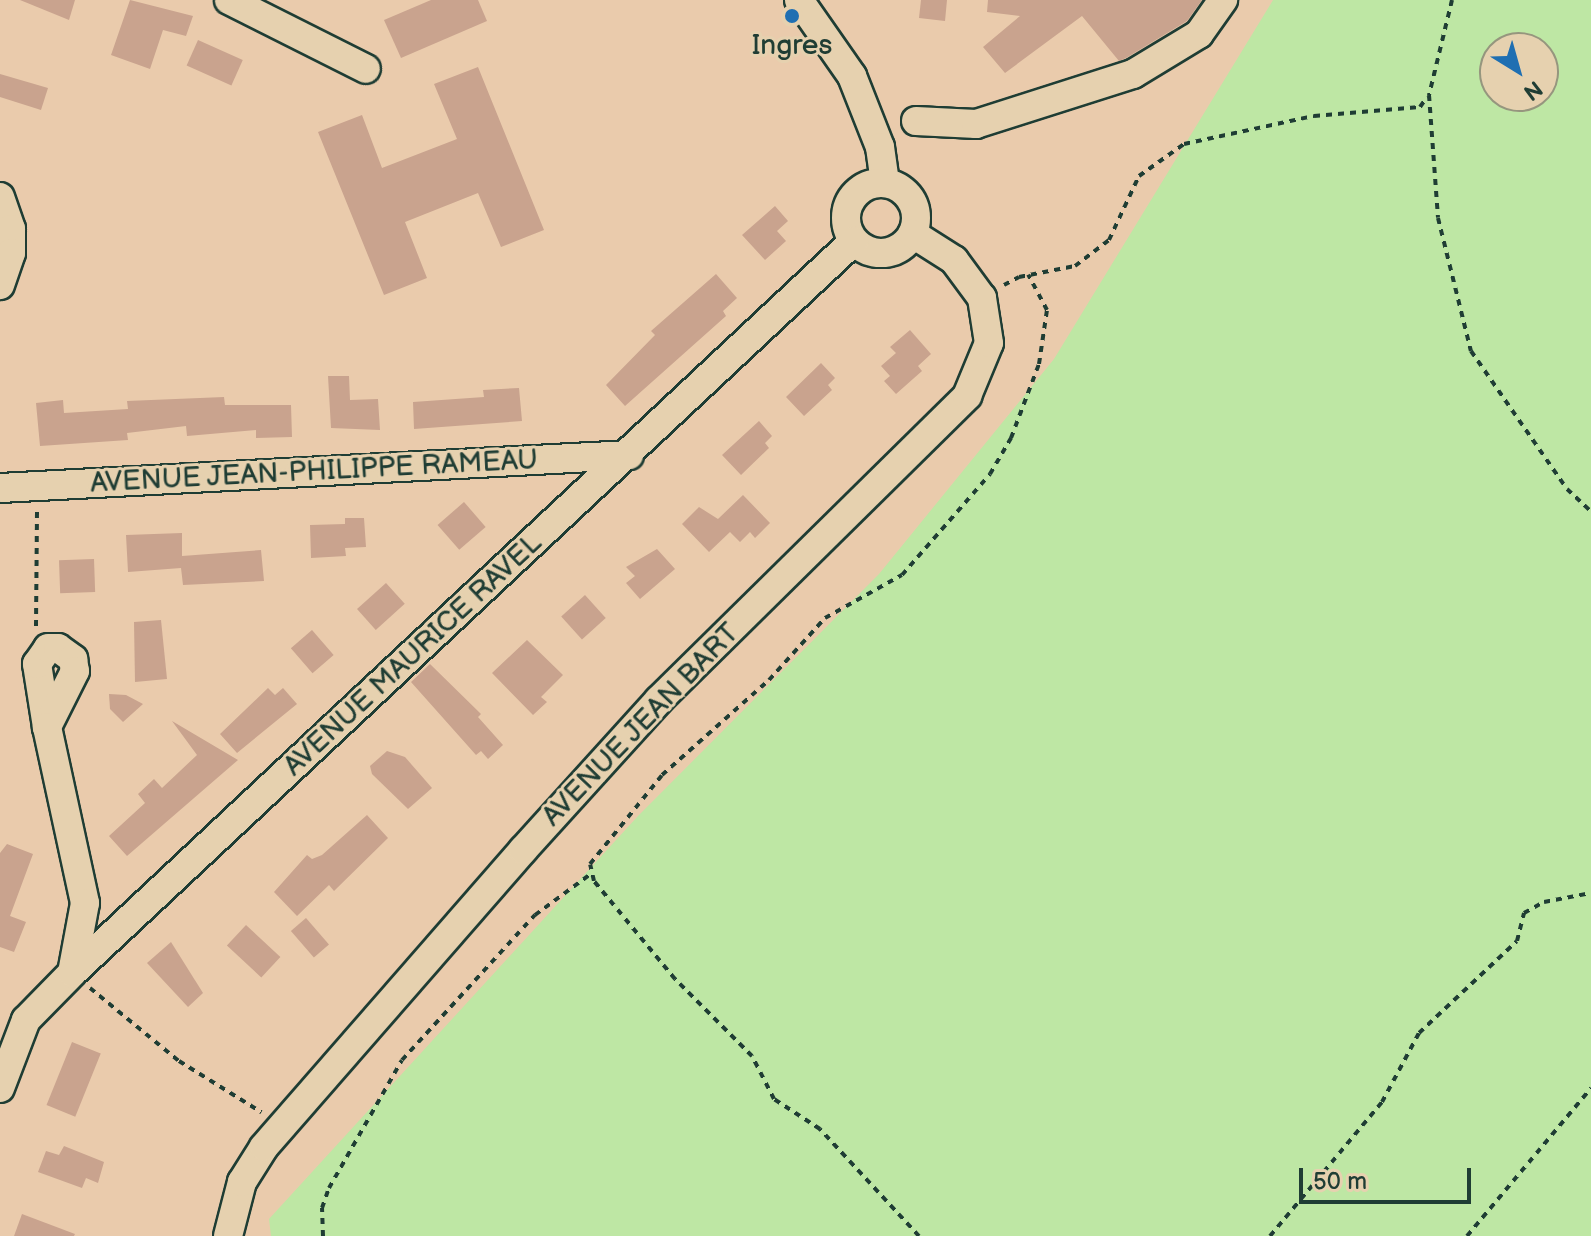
<!DOCTYPE html>
<html>
<head>
<meta charset="utf-8">
<style>
	body { margin:0 }
	#map { position:relative; width:1591px; height:1236px; overflow:hidden; background:#eacbac; font-family:"Balsamiq Sans",sans-serif }
	div>[style] { position:absolute }
	[style*='--x'] { left:calc(var(--x)*1px); top:calc(var(--y)*1px); width:calc(var(--w)*1px); rotate:calc(var(--a)*1deg) }
	.green>* { inset:0; background:#bee7a4 }
	.building>* { inset:0; background:#c9a38e; transform-origin:0 0 }
	.path>* { height:4px; margin-top:-2px; transform-origin:0; background:repeating-linear-gradient(90deg,#1f3d34 0 6px,transparent 0 12px) }
	.roads { filter:drop-shadow(2px 0 #1f3d34) drop-shadow(-2px 0 #1f3d34) drop-shadow(0 2px #1f3d34) drop-shadow(0 -2px #1f3d34) }
	.minor>* { height:28px; margin:-14px; padding:0 14px; transform-origin:14px; border-radius:14px; background:#e6d1af }
	.minor>.ring { margin:-14px; padding:0; box-sizing:content-box; background:none; border:28px solid #e6d1af; border-radius:50% }
	.dots>* { width:22px; height:22px; translate:-50% -50%; box-sizing:border-box; border:4px solid #e6d1af; border-radius:50% }
	span { translate:-50% -50%; white-space:nowrap; text-align:center; line-height:1.15; -webkit-text-stroke:6px #e6d1af; paint-order:stroke }
	.poi-label { font-size:28px; color:#1f3d34 }
	.street-label { font-size:28px; color:#1f3d34 }
	.north { position:absolute; left:1479px; top:32px; width:80px; height:80px; box-sizing:border-box; background:#e6d1af; border:2px solid #96967e; border-radius:50%; rotate:143deg; font-size:22px; font-weight:700; line-height:32px; text-align:center; color:#1f3d34 }
	.north::after { content:''; display:block; margin:auto; width:28px; height:36px; background:#1f6fb2; clip-path:polygon(50% 0,100% 100%,50% 72%,0 100%) }
	.scale { position:absolute; left:1299px; top:1168px; width:172px; height:36px; box-sizing:border-box; border:4px solid #1f3d34; border-top:0; padding-left:10px; font-size:24px; line-height:28px; white-space:nowrap; color:#1f3d34; -webkit-text-stroke:6px #e6d1af; paint-order:stroke }
</style>
</head>
<body>
<div id="map">
	<div class="green">
		<i style="clip-path:polygon(evenodd,1273px 0,1591px 0,1591px 1236px,271px 1236px,269px 1219px,638px 816px,879px 574px,1054px 359px,1273px 0,1495px 48px,1543px 48px,1543px 96px,1495px 96px,1495px 48px)"></i>
	</div>
	<div class="building">
		<i style="clip-path:polygon(20px 0,75px 0,69px 20px)"></i>
		<i style="clip-path:polygon(130px 0,193px 16px,186px 36px,163px 30px,150px 69px,111px 55px)"></i>
		<i style="clip-path:polygon(431px 0,478px 0,487px 21px,401px 58px,384px 20px)"></i>
		<i style="clip-path:polygon(921px 0,947px 0,945px 21px,919px 18px)"></i>
		<i style="clip-path:polygon(988px 0,1202px 0,1187px 21px,1126px 58px,1119px 61px,1082px 16px,1005px 73px,983px 47px,1020px 16px,987px 12px)"></i>
		<i style="left:198px;top:40px;width:49px;height:28px;rotate:24deg"></i>
		<i style="clip-path:polygon(478px 67px,544px 230px,501px 247px,478px 193px,405px 222px,427px 278px,384px 295px,318px 132px,362px 115px,382px 168px,457px 139px,434px 84px)"></i>
		<i style="clip-path:polygon(0 74px,48px 88px,41px 110px,0 97px)"></i>
		<i style="clip-path:polygon(775px 206px,788px 221px,777px 231px,786px 241px,765px 260px,742px 235px)"></i>
		<i style="clip-path:polygon(716px 274px,737px 298px,723px 311px,726px 316px,625px 406px,606px 385px,655px 335px,651px 331px)"></i>
		<i style="clip-path:polygon(910px 330px,931px 354px,918px 366px,922px 371px,896px 394px,884px 381px,890px 376px,881px 366px,896px 353px,890px 347px)"></i>
		<i style="clip-path:polygon(821px 363px,835px 378px,828px 385px,832px 390px,804px 416px,786px 397px)"></i>
		<i style="clip-path:polygon(328px 376px,349px 376px,350px 400px,378px 399px,380px 430px,331px 428px)"></i>
		<i style="clip-path:polygon(519px 388px,522px 421px,414px 429px,413px 402px,484px 397px,483px 390px)"></i>
		<i style="clip-path:polygon(224px 397px,225px 405px,291px 405px,292px 437px,256px 438px,256px 430px,187px 436px,186px 426px,127px 433px,128px 440px,40px 446px,36px 403px,63px 400px,64px 413px,128px 409px,127px 401px)"></i>
		<i style="clip-path:polygon(759px 421px,772px 436px,765px 443px,769px 448px,741px 475px,722px 455px)"></i>
		<i style="clip-path:polygon(743px 495px,770px 523px,755px 538px,750px 532px,740px 542px,730px 532px,709px 552px,682px 524px,699px 507px,718px 519px)"></i>
		<i style="left:464px;top:502px;width:33px;height:35px;rotate:49deg"></i>
		<i style="clip-path:polygon(345px 518px,364px 518px,366px 547px,345px 548px,346px 556px,311px 558px,310px 525px,345px 524px)"></i>
		<i style="clip-path:polygon(182px 533px,182px 556px,261px 550px,264px 581px,183px 585px,181px 568px,128px 572px,126px 535px)"></i>
		<i style="clip-path:polygon(657px 549px,675px 569px,640px 599px,626px 583px,635px 576px,626px 567px)"></i>
		<i style="left:94px;top:559px;width:33px;height:35px;rotate:88deg"></i>
		<i style="left:386px;top:583px;width:28px;height:39px;rotate:48deg"></i>
		<i style="left:585px;top:595px;width:31px;height:32px;rotate:48deg"></i>
		<i style="clip-path:polygon(161px 620px,167px 679px,135px 682px,134px 622px)"></i>
		<i style="left:312px;top:630px;width:33px;height:28px;rotate:49deg"></i>
		<i style="clip-path:polygon(527px 640px,563px 675px,541px 697px,547px 702px,533px 715px,492px 673px)"></i>
		<i style="clip-path:polygon(430px 664px,481px 714px,478px 717px,503px 745px,488px 759px,481px 751px,476px 755px,411px 682px)"></i>
		<i style="clip-path:polygon(268px 688px,275px 695px,283px 688px,297px 704px,237px 753px,220px 734px)"></i>
		<i style="clip-path:polygon(109px 694px,126px 695px,143px 704px,123px 722px,110px 709px)"></i>
		<i style="clip-path:polygon(172px 721px,238px 760px,127px 856px,109px 836px,145px 803px,138px 794px,154px 779px,162px 788px,197px 755px)"></i>
		<i style="clip-path:polygon(387px 751px,405px 757px,432px 788px,408px 809px,372px 774px,370px 766px)"></i>
		<i style="clip-path:polygon(367px 815px,388px 838px,334px 891px,329px 885px,297px 916px,274px 892px,307px 855px,312px 859px,322px 855px)"></i>
		<i style="clip-path:polygon(7px 844px,33px 854px,10px 916px,26px 922px,14px 952px,0 947px,0 853px)"></i>
		<i style="left:306px;top:918px;width:35px;height:20px;rotate:49deg"></i>
		<i style="left:246px;top:925px;width:47px;height:28px;rotate:43deg"></i>
		<i style="clip-path:polygon(171px 942px,203px 993px,188px 1007px,147px 963px)"></i>
		<i style="left:72px;top:1042px;width:31px;height:68px;rotate:22deg"></i>
		<i style="clip-path:polygon(64px 1146px,104px 1162px,98px 1183px,86px 1178px,82px 1188px,38px 1172px,46px 1151px,59px 1155px)"></i>
		<i style="clip-path:polygon(22px 1214px,75px 1234px,74px 1236px,14px 1236px)"></i>
	</div>
	<div class="path">
		<i style="--x:1452;--y:0;--w:98;--a:103.6"></i>
		<i style="--x:1429;--y:95;--w:123;--a:85.8"></i>
		<i style="--x:1438;--y:218;--w:137;--a:76.1"></i>
		<i style="--x:1471;--y:351;--w:168;--a:55.2"></i>
		<i style="--x:1567;--y:489;--w:33;--a:43"></i>
		<i style="--x:1004;--y:285;--w:17;--a:-28"></i>
		<i style="--x:1019;--y:277;--w:57;--a:-11.1"></i>
		<i style="--x:1075;--y:266;--w:43;--a:-37.4"></i>
		<i style="--x:1109;--y:240;--w:71;--a:-64.9"></i>
		<i style="--x:1139;--y:176;--w:55;--a:-35.4"></i>
		<i style="--x:1184;--y:144;--w:133;--a:-12.2"></i>
		<i style="--x:1314;--y:116;--w:106;--a:-4.9"></i>
		<i style="--x:1420;--y:107;--w:12;--a:-55"></i>
		<i style="--x:36;--y:626;--w:115;--a:-89.5"></i>
		<i style="--x:90;--y:988;--w:115;--a:39.4"></i>
		<i style="--x:179;--y:1061;--w:97;--a:31.9"></i>
		<i style="--x:323;--y:1236;--w:28;--a:-92"></i>
		<i style="--x:322;--y:1208;--w:21;--a:-71"></i>
		<i style="--x:329;--y:1188;--w:147;--a:-60.3"></i>
		<i style="--x:402;--y:1060;--w:197;--a:-47.5"></i>
		<i style="--x:535;--y:915;--w:71;--a:-36.4"></i>
		<i style="--x:919;--y:1236;--w:146;--a:-132.8"></i>
		<i style="--x:820;--y:1129;--w:55;--a:-146.9"></i>
		<i style="--x:774;--y:1099;--w:48;--a:-117.1"></i>
		<i style="--x:752;--y:1056;--w:109;--a:-135"></i>
		<i style="--x:675;--y:979;--w:127;--a:-129.6"></i>
		<i style="--x:594;--y:881;--w:17;--a:-103"></i>
		<i style="--x:590;--y:864;--w:114;--a:-51"></i>
		<i style="--x:662;--y:775;--w:143;--a:-41.6"></i>
		<i style="--x:769;--y:680;--w:84;--a:-47.9"></i>
		<i style="--x:825;--y:618;--w:88;--a:-29.2"></i>
		<i style="--x:902;--y:575;--w:134;--a:-48.9"></i>
		<i style="--x:990;--y:474;--w:42;--a:-59.7"></i>
		<i style="--x:1011;--y:438;--w:79;--a:-69.3"></i>
		<i style="--x:1039;--y:364;--w:55;--a:-81.6"></i>
		<i style="--x:1047;--y:310;--w:40;--a:-118"></i>
		<i style="--x:1270;--y:1236;--w:175;--a:-50.1"></i>
		<i style="--x:1382;--y:1102;--w:78;--a:-61.8"></i>
		<i style="--x:1419;--y:1033;--w:134;--a:-43.2"></i>
		<i style="--x:1517;--y:941;--w:29;--a:-76"></i>
		<i style="--x:1524;--y:913;--w:23;--a:-29"></i>
		<i style="--x:1544;--y:902;--w:48;--a:-10.8"></i>
		<i style="--x:1467;--y:1236;--w:193;--a:-50"></i>
	</div>
	<div class="roads">
		<div class="minor">
			<i style="--x:229;--y:0;--w:153;--a:26.7"></i>
			<i style="--x:799;--y:0;--w:93;--a:55.1"></i>
			<i style="--x:852;--y:76;--w:76;--a:68.5"></i>
			<i style="--x:880;--y:147;--w:35;--a:82"></i>
			<i style="--x:916;--y:121;--w:60;--a:2.9"></i>
			<i style="--x:976;--y:124;--w:165;--a:-17.7"></i>
			<i style="--x:1133;--y:74;--w:77;--a:-31.2"></i>
			<i style="--x:1199;--y:34;--w:42;--a:-54.8"></i>
			<i class="ring" style="left:846px;top:183px;width:42px;height:42px"></i>
			<i style="--x:0;--y:197;--w:34;--a:71"></i>
			<i style="--x:11;--y:229;--w:24;--a:90"></i>
			<i style="--x:11;--y:253;--w:34;--a:109"></i>
			<i style="--x:0;--y:488;--w:630;--a:-3"></i>
			<i style="--x:47;--y:727;--w:64;--a:-99"></i>
			<i style="--x:37;--y:664;--w:19;--a:-55"></i>
			<i style="--x:48;--y:648;--w:10;--a:0"></i>
			<i style="--x:58;--y:648;--w:19;--a:36"></i>
			<i style="--x:73;--y:659;--w:12;--a:81"></i>
			<i style="--x:75;--y:671;--w:63;--a:116.6"></i>
			<i style="--x:47;--y:727;--w:180;--a:77.8"></i>
			<i style="--x:85;--y:903;--w:71;--a:100.5"></i>
			<i style="--x:0;--y:1088;--w:73;--a:-69.1"></i>
			<i style="--x:26;--y:1020;--w:66;--a:-45.6"></i>
			<i style="--x:72;--y:973;--w:1071;--a:-43.11"></i>
			<i style="--x:228;--y:1236;--w:56;--a:-75.5"></i>
			<i style="--x:242;--y:1182;--w:41;--a:-57.8"></i>
			<i style="--x:264;--y:1147;--w:394;--a:-48.9"></i>
			<i style="--x:523;--y:850;--w:202;--a:-47.8"></i>
			<i style="--x:659;--y:700;--w:433;--a:-44.6"></i>
			<i style="--x:967;--y:396;--w:57;--a:-67.5"></i>
			<i style="--x:989;--y:343;--w:46;--a:-98.8"></i>
			<i style="--x:982;--y:298;--w:47;--a:-126.4"></i>
			<i style="--x:954;--y:260;--w:49;--a:-147.6"></i>
		</div>
	</div>
	<div class="dots">
		<i style="left:792px;top:16px;background:#1f6fb2"></i>
	</div>
	<div class="poi-label">
		<span style="left:792px;top:46px">Ingres</span>
	</div>
	<div class="street-label">
		<span style="left:314px;top:472px;rotate:-3deg">AVENUE JEAN-PHILIPPE RAMEAU</span>
		<span style="left:413px;top:655px;rotate:-43deg">AVENUE MAURICE RAVEL</span>
		<span style="left:641px;top:725px;rotate:-46deg">AVENUE JEAN BART</span>
	</div>
	<div class="north">N</div>
	<div class="scale">50 m</div>
</div>
</body>
</html>
